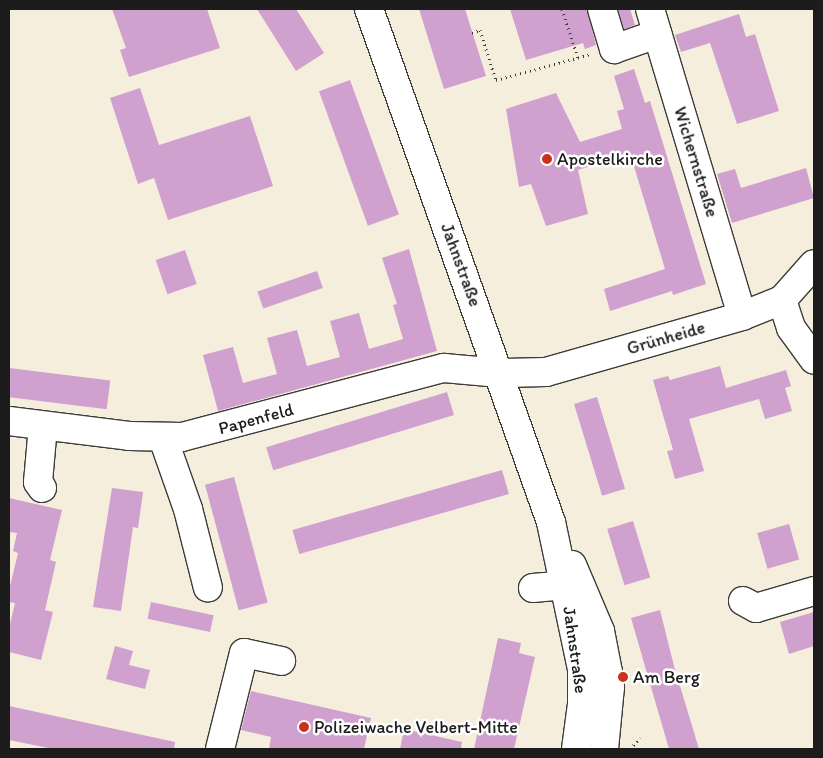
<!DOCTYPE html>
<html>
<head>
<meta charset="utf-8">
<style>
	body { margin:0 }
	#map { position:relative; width:823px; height:758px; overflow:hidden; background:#f5eedc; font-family:Itim,sans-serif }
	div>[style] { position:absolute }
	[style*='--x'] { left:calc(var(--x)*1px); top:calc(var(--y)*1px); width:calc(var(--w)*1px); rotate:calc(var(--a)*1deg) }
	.building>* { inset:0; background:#d0a0cf; transform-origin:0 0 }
	.path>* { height:3px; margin-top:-1.5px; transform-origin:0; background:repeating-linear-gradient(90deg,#3d3c39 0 1px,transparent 0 5px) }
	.roads { filter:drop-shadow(1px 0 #3d3c39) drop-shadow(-1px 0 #3d3c39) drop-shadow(0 1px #3d3c39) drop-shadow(0 -1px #3d3c39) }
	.minor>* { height:28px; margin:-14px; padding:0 14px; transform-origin:14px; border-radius:14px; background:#fff }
	.dots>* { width:14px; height:14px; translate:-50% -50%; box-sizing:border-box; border:2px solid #fff; border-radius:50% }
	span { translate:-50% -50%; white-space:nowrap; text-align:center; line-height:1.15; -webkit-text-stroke:5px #fff; paint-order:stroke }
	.poi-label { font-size:18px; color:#1c1c1c }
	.left { translate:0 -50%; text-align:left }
	.street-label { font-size:18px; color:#1c1c1c }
	.frame { position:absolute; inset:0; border:10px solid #1c1c1c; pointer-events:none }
</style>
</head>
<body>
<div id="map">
	<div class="building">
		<i style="clip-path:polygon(112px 9px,207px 9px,220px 48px,129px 77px,120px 50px,126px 48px)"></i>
		<i style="clip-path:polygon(257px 9px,296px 9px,324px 53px,296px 71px)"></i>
		<i style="clip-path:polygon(419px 9px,465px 9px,486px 76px,444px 89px)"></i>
		<i style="clip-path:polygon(510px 9px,587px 9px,596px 45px,585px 49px,583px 43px,526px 60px)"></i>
		<i style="clip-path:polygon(618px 9px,630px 9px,635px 25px,624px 29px)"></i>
		<i style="clip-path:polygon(739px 14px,746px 37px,755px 34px,779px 111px,737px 124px,710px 43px,681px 52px,675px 35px)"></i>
		<i style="clip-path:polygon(634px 69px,645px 103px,650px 101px,706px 284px,673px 295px,672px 291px,610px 311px,604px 289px,665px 269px,630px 153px,578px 170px,588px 214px,546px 226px,531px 184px,519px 187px,506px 109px,556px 93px,580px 142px,622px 129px,617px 111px,624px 109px,614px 76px)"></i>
		<i style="left:350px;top:80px;width:143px;height:33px;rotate:70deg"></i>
		<i style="clip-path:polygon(140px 88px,159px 145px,250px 116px,273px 186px,168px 220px,154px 178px,138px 184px,110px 98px)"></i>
		<i style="clip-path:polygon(806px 168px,814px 198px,732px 223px,717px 174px,735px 169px,741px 188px)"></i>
		<i style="clip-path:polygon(409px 249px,437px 351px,218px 411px,203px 355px,233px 347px,243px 383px,277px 374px,267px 338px,297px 330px,307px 366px,340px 357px,330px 321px,359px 313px,369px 349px,403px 339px,393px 305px,397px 304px,382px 258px)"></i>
		<i style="left:185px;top:250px;width:36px;height:31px;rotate:71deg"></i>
		<i style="left:317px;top:271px;width:18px;height:63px;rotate:71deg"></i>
		<i style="clip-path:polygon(720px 366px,726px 388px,786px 370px,791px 386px,785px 388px,792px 411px,765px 419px,759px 399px,689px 419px,704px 471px,675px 479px,667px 451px,673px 450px,653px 380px,668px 376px,670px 380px)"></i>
		<i style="left:9px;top:368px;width:102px;height:29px;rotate:7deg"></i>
		<i style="left:447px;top:392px;width:24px;height:189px;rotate:73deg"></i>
		<i style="left:597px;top:397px;width:96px;height:24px;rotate:73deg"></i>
		<i style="left:502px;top:470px;width:25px;height:218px;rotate:74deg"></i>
		<i style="left:234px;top:477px;width:130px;height:30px;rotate:75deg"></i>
		<i style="clip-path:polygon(112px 488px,143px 492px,138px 528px,133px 527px,121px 611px,93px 607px)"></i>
		<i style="clip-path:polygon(9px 498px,62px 510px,50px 560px,56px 562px,45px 610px,53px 612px,41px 660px,9px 652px,9px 628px,15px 603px,9px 602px,9px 590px,18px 553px,13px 551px,17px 533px,9px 532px)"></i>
		<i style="left:633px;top:521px;width:59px;height:27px;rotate:73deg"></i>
		<i style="left:789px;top:524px;width:37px;height:33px;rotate:74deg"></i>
		<i style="left:151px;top:602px;width:64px;height:17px;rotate:12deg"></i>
		<i style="clip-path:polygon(660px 610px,674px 666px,699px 749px,669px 749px,631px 618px)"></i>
		<i style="clip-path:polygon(814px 612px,814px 646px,789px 654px,780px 622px)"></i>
		<i style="clip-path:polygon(498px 638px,521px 643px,519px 653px,535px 657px,514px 749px,474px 749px)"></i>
		<i style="clip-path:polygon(115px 646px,133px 651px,129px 665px,150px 670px,145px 689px,106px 679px)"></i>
		<i style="clip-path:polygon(251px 691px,371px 718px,364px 749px,269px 749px,271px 737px,241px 730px)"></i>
		<i style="clip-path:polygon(9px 706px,175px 742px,174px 749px,53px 749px,9px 740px)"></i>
		<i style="clip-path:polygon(404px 729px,462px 742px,461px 749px,400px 749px)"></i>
	</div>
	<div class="path">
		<i style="--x:562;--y:9;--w:52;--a:71.9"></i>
		<i style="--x:472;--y:33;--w:9;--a:-21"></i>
		<i style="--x:480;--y:30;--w:52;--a:72.3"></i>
		<i style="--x:496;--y:80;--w:98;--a:-15.3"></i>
		<i style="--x:630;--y:749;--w:15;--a:-48"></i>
	</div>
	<div class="roads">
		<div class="minor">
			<i style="--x:369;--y:9;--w:544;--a:70.47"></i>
			<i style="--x:551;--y:522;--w:150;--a:78.1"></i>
			<i style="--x:582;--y:669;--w:35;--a:90"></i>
			<i style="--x:582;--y:704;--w:45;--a:97.6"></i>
			<i style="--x:602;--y:9;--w:42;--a:73.3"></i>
			<i style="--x:614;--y:49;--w:46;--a:-19.2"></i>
			<i style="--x:650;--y:9;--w:320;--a:73.3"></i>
			<i style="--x:782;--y:300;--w:29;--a:72"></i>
			<i style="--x:791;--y:328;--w:39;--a:54"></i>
			<i style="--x:9;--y:421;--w:121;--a:7.1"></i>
			<i style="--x:129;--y:436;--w:53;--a:1.1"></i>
			<i style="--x:182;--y:437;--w:271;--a:-14.8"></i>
			<i style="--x:444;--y:368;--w:56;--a:5.1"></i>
			<i style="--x:500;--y:373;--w:46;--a:-1.2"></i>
			<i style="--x:546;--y:372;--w:204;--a:-15.9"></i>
			<i style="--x:742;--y:316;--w:43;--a:-21.8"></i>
			<i style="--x:782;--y:300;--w:48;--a:-48.4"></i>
			<i style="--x:163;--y:438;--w:75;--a:70.6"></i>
			<i style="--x:188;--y:509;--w:81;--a:75.8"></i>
			<i style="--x:42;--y:488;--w:7;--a:-124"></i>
			<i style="--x:38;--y:482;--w:56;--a:-84.9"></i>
			<i style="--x:572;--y:565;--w:72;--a:67"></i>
			<i style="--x:600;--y:631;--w:42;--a:79"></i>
			<i style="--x:608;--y:672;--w:15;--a:82"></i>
			<i style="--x:610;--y:687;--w:62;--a:95.5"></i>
			<i style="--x:533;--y:588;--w:33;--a:-5"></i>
			<i style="--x:743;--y:601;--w:15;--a:28"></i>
			<i style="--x:756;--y:608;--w:60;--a:-16.3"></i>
			<i style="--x:220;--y:749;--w:99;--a:-76"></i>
			<i style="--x:244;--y:653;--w:38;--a:12"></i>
		</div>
	</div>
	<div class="dots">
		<i style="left:547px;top:159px;background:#c8321e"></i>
		<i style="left:623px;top:677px;background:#c8321e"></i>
		<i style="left:304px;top:727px;background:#c8321e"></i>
	</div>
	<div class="poi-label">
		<span class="left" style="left:557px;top:159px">Apostelkirche</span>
		<span class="left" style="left:633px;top:677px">Am Berg</span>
		<span class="left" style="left:314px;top:727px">Polizeiwache Velbert-Mitte</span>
	</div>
	<div class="street-label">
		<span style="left:696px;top:162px;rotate:73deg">Wichernstraße</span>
		<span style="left:461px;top:265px;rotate:70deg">Jahnstraße</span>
		<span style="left:666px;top:338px;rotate:-16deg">Grünheide</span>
		<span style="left:256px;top:419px;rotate:-15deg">Papenfeld</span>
		<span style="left:575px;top:650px;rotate:82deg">Jahnstraße</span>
	</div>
	<div class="frame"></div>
</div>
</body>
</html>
